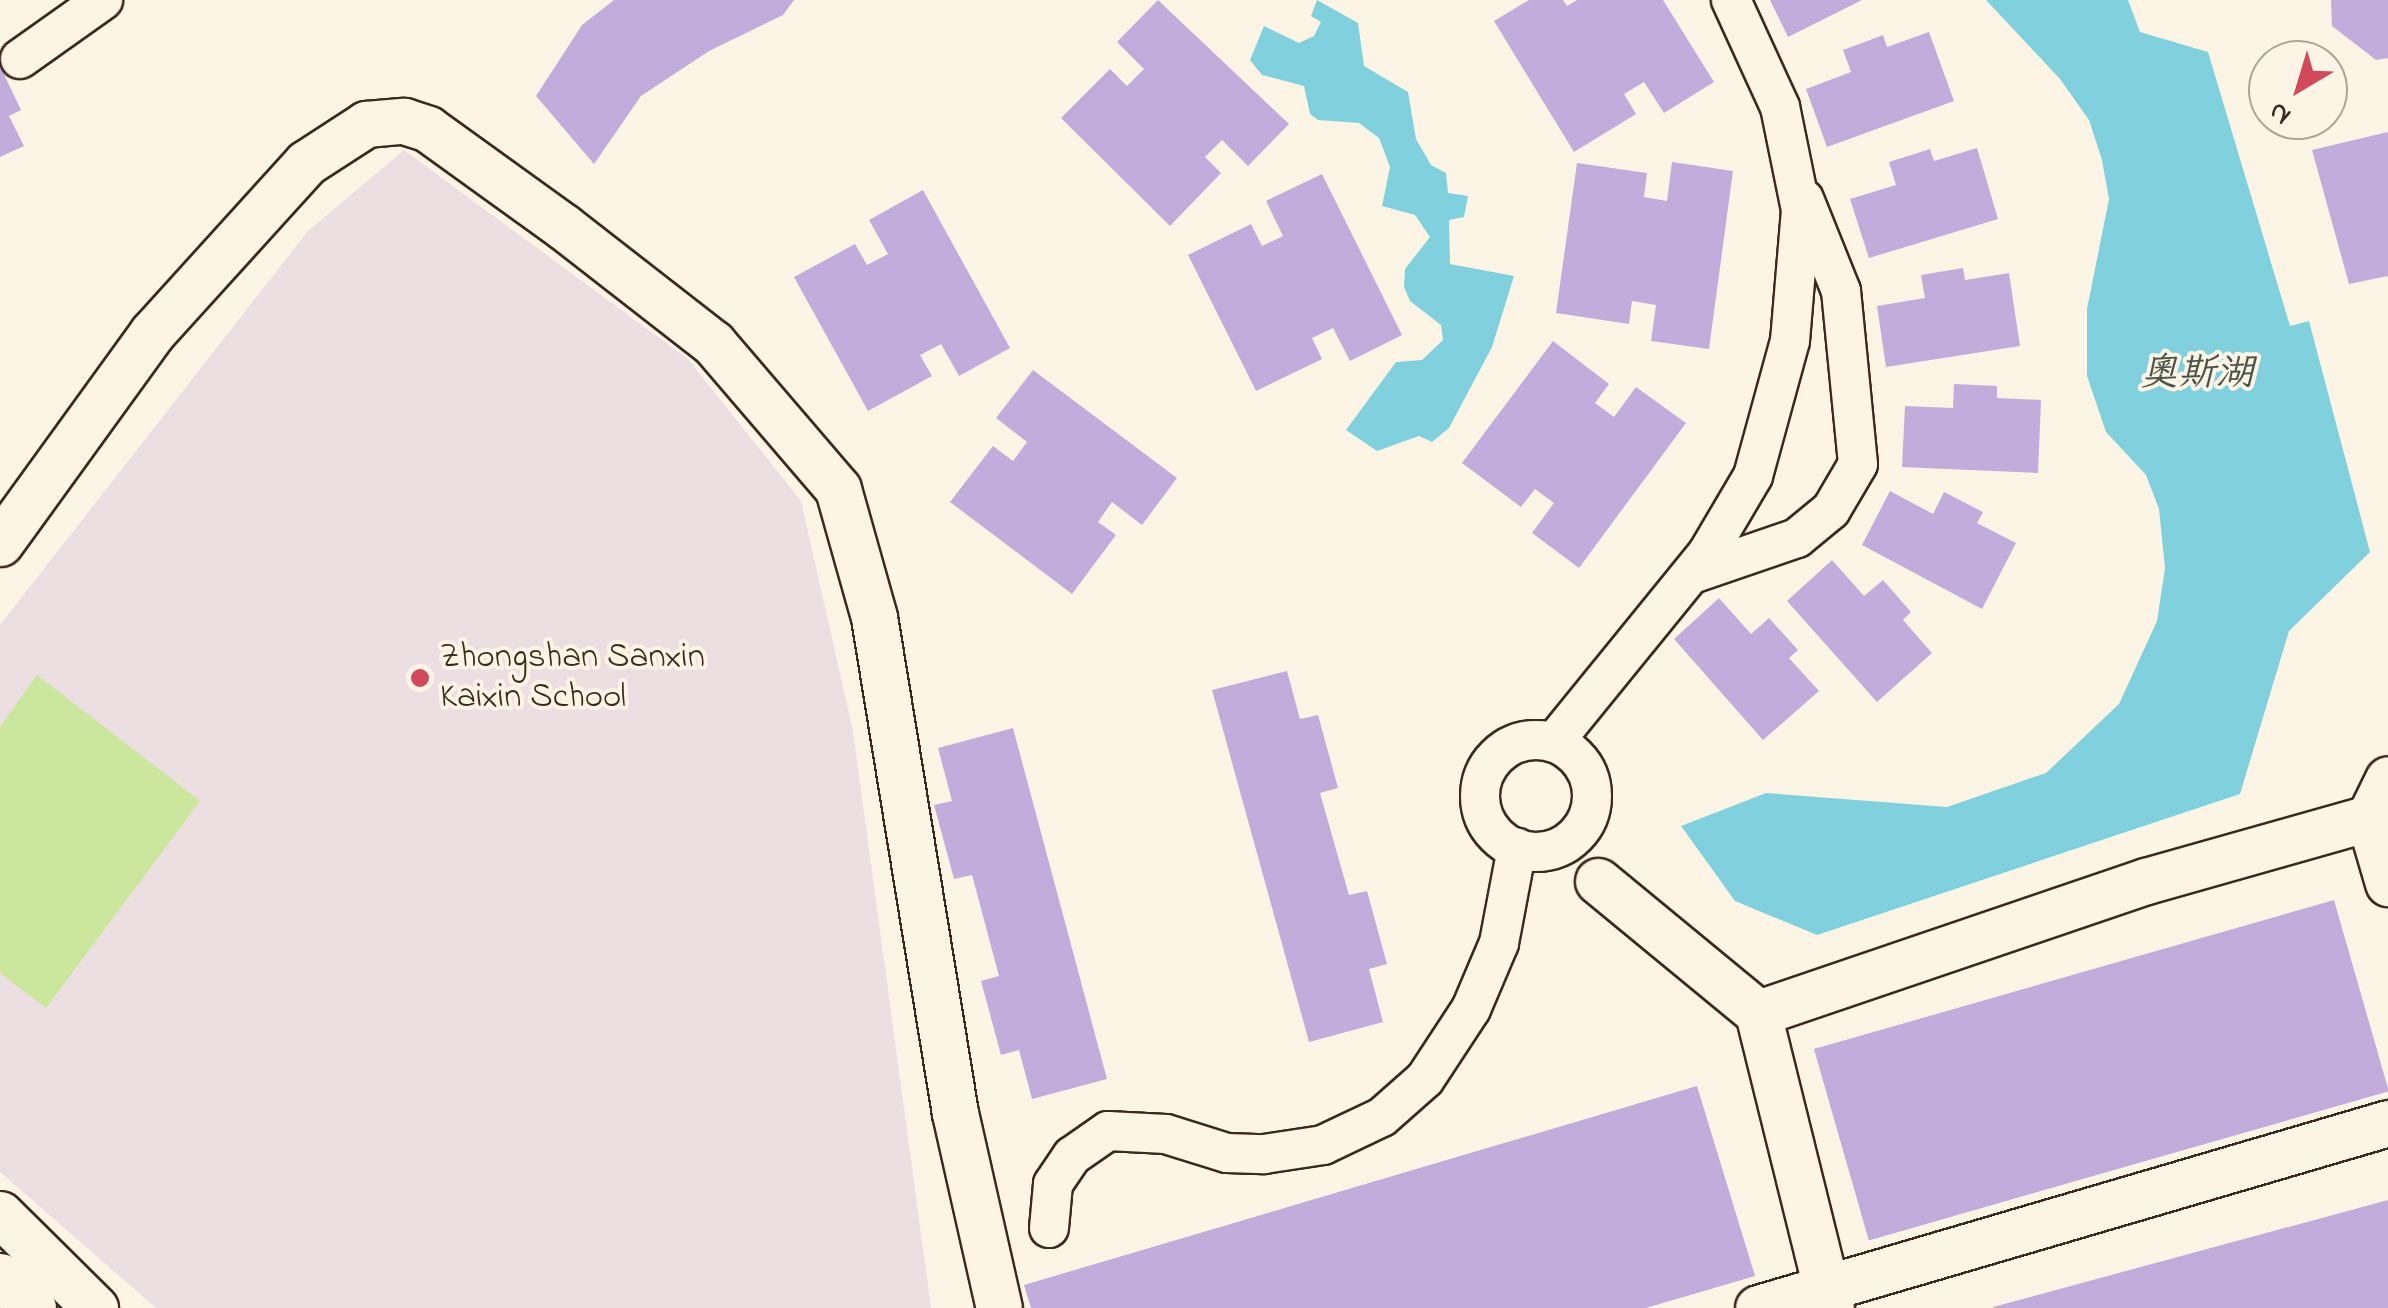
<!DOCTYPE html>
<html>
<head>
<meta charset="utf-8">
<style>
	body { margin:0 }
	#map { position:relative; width:2388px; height:1308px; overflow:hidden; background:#fcf5e5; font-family:"Indie Flower","LXGW WenKai TC",sans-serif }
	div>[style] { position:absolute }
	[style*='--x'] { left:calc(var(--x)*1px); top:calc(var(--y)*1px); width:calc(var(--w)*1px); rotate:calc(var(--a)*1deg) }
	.built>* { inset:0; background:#ebdfe2 }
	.green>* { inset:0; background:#cbe69d }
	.water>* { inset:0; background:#81d0dd }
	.building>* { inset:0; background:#c2acdb; transform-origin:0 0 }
	.roads { filter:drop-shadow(2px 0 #3b2a1e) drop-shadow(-2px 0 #3b2a1e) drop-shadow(0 2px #3b2a1e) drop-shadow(0 -2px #3b2a1e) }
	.minor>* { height:38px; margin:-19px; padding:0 19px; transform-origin:19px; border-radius:19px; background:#fcf5e5 }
	.minor>.ring { margin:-19px; padding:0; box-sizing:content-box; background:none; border:38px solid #fcf5e5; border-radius:50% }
	.tertiary>* { height:45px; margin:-22.5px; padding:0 22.5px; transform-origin:22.5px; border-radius:22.5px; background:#fcf5e5 }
	.dots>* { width:28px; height:28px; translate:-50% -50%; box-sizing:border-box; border:5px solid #fcf5e5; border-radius:50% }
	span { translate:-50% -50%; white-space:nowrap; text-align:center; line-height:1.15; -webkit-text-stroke:8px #fcf5e5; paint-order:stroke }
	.poi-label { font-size:35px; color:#3b2a1e }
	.left { translate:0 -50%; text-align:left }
	.water-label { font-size:38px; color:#4c544e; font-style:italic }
	.north { position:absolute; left:2248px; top:40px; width:100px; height:100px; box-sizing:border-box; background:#fcf5e5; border:2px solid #afa495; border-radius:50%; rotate:218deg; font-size:28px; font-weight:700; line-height:40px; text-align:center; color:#3b2a1e }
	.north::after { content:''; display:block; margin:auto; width:35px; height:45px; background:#d1495b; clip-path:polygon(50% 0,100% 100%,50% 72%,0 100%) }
</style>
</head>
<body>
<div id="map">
	<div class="built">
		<i style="clip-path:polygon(404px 150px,688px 359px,801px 501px,853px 731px,931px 1308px,156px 1308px,0 1172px,0 625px,308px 231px)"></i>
	</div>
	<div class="green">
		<i style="clip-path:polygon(37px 675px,200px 801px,46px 1008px,0 973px,0 727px)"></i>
	</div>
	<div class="water">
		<i style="clip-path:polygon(1317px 0,1358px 23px,1364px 66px,1408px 92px,1416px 139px,1431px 165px,1446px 173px,1448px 193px,1468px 196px,1464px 217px,1449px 220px,1450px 264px,1514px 276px,1492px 347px,1449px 428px,1432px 442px,1419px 436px,1377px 451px,1346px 430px,1396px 362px,1422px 360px,1443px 340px,1441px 325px,1410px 301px,1404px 287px,1405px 269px,1430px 237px,1415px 215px,1382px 206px,1390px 167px,1379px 138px,1359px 123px,1318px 120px,1310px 114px,1304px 86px,1262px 75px,1250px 60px,1264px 26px,1299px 43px,1314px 36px,1321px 22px,1311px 16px)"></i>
		<i style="clip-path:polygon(1986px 0,2128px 0,2140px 32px,2208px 52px,2290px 326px,2309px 321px,2370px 552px,2289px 631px,2240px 794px,1817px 935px,1735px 901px,1681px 826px,1766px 793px,1947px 807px,2046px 773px,2119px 704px,2157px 621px,2165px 568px,2159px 509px,2146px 475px,2106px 432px,2087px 376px,2087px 309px,2109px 199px,2102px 160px,2089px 120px,2060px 79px)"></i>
	</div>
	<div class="building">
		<i style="clip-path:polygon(614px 0,794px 0,783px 15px,709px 51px,641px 96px,594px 164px,536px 96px,582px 25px)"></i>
		<i style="clip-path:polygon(1158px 0,1289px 124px,1248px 166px,1222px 140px,1205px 157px,1221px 173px,1170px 226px,1061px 118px,1110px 69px,1127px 86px,1144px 69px,1117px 42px)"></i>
		<i style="clip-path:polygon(1529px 0,1563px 0,1567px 6px,1577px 0,1663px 0,1714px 82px,1664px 113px,1644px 82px,1624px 94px,1636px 114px,1574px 152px,1494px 21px)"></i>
		<i style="clip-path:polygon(1770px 0,1862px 0,1788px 37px)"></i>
		<i style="clip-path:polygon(2331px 0,2388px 0,2388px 58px,2376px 60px,2332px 26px)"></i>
		<i style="clip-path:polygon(1929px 32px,1954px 101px,1827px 147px,1806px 89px,1851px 72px,1843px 50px,1883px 35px,1887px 47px)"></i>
		<i style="clip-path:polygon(0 66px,21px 110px,9px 116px,24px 146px,0 157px)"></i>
		<i style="clip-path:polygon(2388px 132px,2388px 276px,2349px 284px,2312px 150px)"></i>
		<i style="clip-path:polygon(1977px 148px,1998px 219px,1869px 258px,1850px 199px,1896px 185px,1889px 162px,1930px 149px,1934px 161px)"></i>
		<i style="clip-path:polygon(1672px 162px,1733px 171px,1709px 349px,1651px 341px,1656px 305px,1632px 301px,1629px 324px,1556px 313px,1577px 163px,1647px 173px,1644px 197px,1667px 201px)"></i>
		<i style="clip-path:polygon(1322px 174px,1402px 335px,1350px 361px,1333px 328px,1312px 338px,1322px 359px,1256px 391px,1188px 255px,1251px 224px,1262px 246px,1283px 236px,1266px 201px)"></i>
		<i style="clip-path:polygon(923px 190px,1010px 348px,959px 376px,941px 344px,920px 355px,932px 376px,868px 411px,794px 277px,855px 244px,867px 265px,888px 254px,869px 220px)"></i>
		<i style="clip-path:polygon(1963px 268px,1965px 280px,2009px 273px,2020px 346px,1886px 367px,1877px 306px,1925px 298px,1921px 275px)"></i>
		<i style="clip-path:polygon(1553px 341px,1609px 384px,1595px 403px,1614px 417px,1636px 387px,1686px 423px,1579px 568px,1532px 533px,1554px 503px,1535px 489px,1521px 507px,1462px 463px)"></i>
		<i style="clip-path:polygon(1033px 370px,1177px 478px,1142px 525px,1112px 502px,1098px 522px,1116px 535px,1072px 594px,950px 502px,993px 446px,1013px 461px,1027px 442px,996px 418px)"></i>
		<i style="clip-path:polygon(1954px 384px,1997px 386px,1997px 398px,2041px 400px,2038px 473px,1902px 467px,1905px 406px,1953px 408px)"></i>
		<i style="clip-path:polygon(1890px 491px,1933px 514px,1944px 492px,1983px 512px,1977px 523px,2016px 543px,1982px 609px,1862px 545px)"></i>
		<i style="clip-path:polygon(1832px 560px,1864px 596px,1883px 580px,1911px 612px,1903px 620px,1932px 653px,1877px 702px,1787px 601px)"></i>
		<i style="clip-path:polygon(1719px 598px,1751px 634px,1769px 618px,1798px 650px,1789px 658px,1819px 691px,1763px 740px,1674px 639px)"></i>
		<i style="clip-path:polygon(1287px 671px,1300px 719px,1318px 715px,1338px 788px,1320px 793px,1335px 846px,1349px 895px,1367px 891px,1387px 964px,1369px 969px,1383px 1022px,1309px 1042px,1212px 690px)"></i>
		<i style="clip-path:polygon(1013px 728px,1107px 1079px,1032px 1099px,1019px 1050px,1001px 1055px,981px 981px,999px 976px,972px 875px,954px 879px,934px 805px,952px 801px,938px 748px)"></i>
		<i style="left:2334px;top:900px;width:199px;height:541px;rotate:74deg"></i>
		<i style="clip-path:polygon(1697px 1086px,1755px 1276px,1646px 1308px,1031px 1308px,1024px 1285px)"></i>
		<i style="clip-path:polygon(2388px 1200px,2388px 1308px,1993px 1308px,1993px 1307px)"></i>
	</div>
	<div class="roads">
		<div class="minor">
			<i style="--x:20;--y:59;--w:102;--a:-35.4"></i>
			<i style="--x:1692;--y:574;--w:111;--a:-18.9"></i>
			<i style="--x:1797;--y:538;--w:44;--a:-39.5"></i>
			<i style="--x:1831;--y:510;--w:53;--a:-59.6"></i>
			<i style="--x:1858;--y:464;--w:174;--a:-95.6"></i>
			<i style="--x:1841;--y:291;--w:99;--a:-111.9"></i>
			<i class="ring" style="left:1480px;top:740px;width:74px;height:74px"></i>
			<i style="--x:1554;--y:742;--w:242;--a:-50.9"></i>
			<i style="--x:1707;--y:554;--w:91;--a:-59.5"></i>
			<i style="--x:1753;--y:476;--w:140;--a:-74.7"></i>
			<i style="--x:1790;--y:341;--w:131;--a:-85.2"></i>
			<i style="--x:1801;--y:210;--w:105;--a:-101.5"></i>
			<i style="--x:1780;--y:107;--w:118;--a:-114.6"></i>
			<i style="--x:1049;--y:1228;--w:44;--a:-84.8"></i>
			<i style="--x:1053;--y:1184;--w:34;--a:-56"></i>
			<i style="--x:1072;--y:1156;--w:44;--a:-34.8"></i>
			<i style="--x:1108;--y:1131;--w:58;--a:3"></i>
			<i style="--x:1166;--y:1134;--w:64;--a:17.3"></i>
			<i style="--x:1227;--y:1153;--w:37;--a:2"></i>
			<i style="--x:1264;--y:1154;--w:60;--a:-8.7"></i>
			<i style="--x:1323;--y:1145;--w:65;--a:-25.4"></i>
			<i style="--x:1382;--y:1117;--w:57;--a:-41.5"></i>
			<i style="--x:1425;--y:1079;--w:84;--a:-56.7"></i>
			<i style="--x:1471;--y:1009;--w:72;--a:-67"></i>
			<i style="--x:1499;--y:943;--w:97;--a:-79.3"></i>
		</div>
		<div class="tertiary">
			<i style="--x:0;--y:543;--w:259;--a:-54.1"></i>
			<i style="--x:152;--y:333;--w:229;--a:-47.8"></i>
			<i style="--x:306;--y:163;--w:72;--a:-33"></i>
			<i style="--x:366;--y:124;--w:38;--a:-5"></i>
			<i style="--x:404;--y:121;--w:25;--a:18"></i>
			<i style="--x:428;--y:129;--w:168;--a:35.8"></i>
			<i style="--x:564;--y:227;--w:189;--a:37.9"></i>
			<i style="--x:713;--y:343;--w:192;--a:49.4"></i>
			<i style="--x:838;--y:489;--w:133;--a:74.3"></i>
			<i style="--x:874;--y:617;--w:503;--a:80.73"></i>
			<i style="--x:955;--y:1113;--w:200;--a:77.3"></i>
			<i style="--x:2369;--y:818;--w:43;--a:-64"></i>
			<i style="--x:1598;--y:881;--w:207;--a:39.5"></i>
			<i style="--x:1758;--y:1013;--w:304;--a:76.1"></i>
			<i style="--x:1758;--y:1013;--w:410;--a:-18.8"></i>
			<i style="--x:2146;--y:881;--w:232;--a:-15.8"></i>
			<i style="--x:2369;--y:818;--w:68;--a:73.7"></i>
			<i style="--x:0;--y:1214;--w:134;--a:44.7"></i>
			<i style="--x:0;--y:1276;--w:46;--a:44.1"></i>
			<i style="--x:1758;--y:1308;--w:657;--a:-16.36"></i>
		</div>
	</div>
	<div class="dots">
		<i style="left:420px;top:678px;background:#d1495b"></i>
	</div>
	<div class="poi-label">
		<span class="left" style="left:440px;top:678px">Zhongshan Sanxin<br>Kaixin School</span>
	</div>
	<div class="water-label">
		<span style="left:2197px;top:376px">奥斯湖</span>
	</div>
	<div class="north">N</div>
</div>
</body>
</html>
